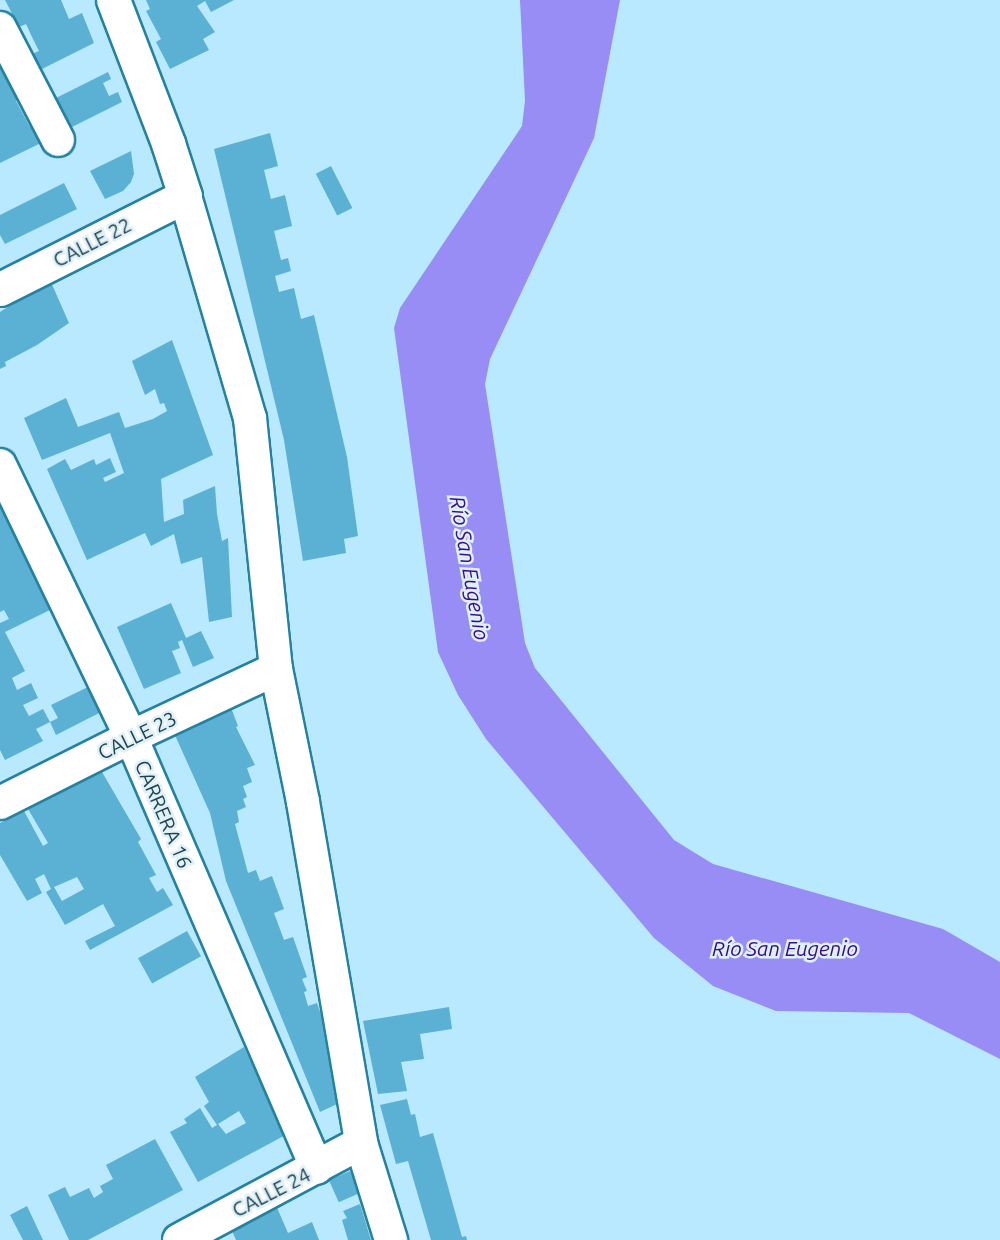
<!DOCTYPE html>
<html>
<head>
<meta charset="utf-8">
<style>
	body { margin:0 }
	#map { position:relative; width:1000px; height:1240px; overflow:hidden; background:#b8e9fe; font-family:Ubuntu,sans-serif }
	div>[style] { position:absolute }
	[style*='--x'] { left:calc(var(--x)*1px); top:calc(var(--y)*1px); width:calc(var(--w)*1px); rotate:calc(var(--a)*1deg) }
	.water>* { inset:0; background:#978df5 }
	.building>* { inset:0; background:#5bb1d3; transform-origin:0 0 }
	.roads { filter:drop-shadow(2px 0 #2481a1) drop-shadow(-2px 0 #2481a1) drop-shadow(0 2px #2481a1) drop-shadow(0 -2px #2481a1) }
	.minor>* { height:32px; margin:-16px; padding:0 16px; transform-origin:16px; border-radius:16px; background:#fff }
	.major>* { height:33px; margin:-16.5px; padding:0 16.5px; transform-origin:16.5px; border-radius:16.5px; background:#fff }
	span { translate:-50% -50%; white-space:nowrap; text-align:center; line-height:1.15; -webkit-text-stroke:5px #e0f0f7; paint-order:stroke }
	.street-label { font-size:20px; color:#1d4250 }
	.water-label { font-size:21px; color:#370c8b; font-style:italic }
</style>
</head>
<body>
<div id="map">
	<div class="water">
		<i style="clip-path:polygon(520px 0,620px 0,594px 138px,490px 359px,485px 384px,525px 643px,535px 668px,674px 840px,713px 864px,943px 929px,1000px 962px,1000px 1059px,909px 1013px,776px 1011px,713px 986px,654px 938px,486px 739px,458px 695px,438px 652px,394px 328px,400px 308px,522px 126px,525px 101px)"></i>
	</div>
	<div class="building">
		<i style="clip-path:polygon(5px 0,61px 0,69px 19px,82px 13px,94px 43px,40px 70px,32px 54px,39px 51px,32px 37px,26px 24px,19px 27px)"></i>
		<i style="clip-path:polygon(146px 0,234px 0,211px 12px,205px 1px,197px 6px,215px 32px,203px 39px,209px 50px,170px 69px,156px 42px,161px 39px,146px 11px,150px 9px)"></i>
		<i style="clip-path:polygon(6px 66px,22px 97px,16px 101px,30px 127px,36px 124px,45px 141px,0 163px,0 69px)"></i>
		<i style="clip-path:polygon(108px 72px,111px 79px,103px 83px,109px 96px,118px 92px,122px 102px,68px 129px,54px 99px)"></i>
		<i style="clip-path:polygon(270px 133px,278px 166px,264px 170px,271px 199px,285px 195px,292px 226px,274px 231px,281px 260px,288px 258px,291px 271px,275px 276px,279px 292px,294px 288px,301px 319px,314px 315px,347px 457px,358px 536px,344px 539px,346px 553px,303px 561px,284px 440px,214px 149px)"></i>
		<i style="clip-path:polygon(131px 151px,134px 174px,131px 182px,123px 191px,105px 199px,90px 171px)"></i>
		<i style="left:331px;top:166px;width:47px;height:17px;rotate:63deg"></i>
		<i style="clip-path:polygon(64px 183px,77px 209px,5px 244px,0 235px,0 215px)"></i>
		<i style="clip-path:polygon(50px 280px,69px 323px,37px 345px,5px 362px,6px 366px,0 369px,0 312px)"></i>
		<i style="clip-path:polygon(172px 340px,213px 455px,161px 479px,164px 522px,184px 514px,183px 500px,215px 486px,217px 514px,222px 541px,228px 538px,232px 617px,209px 622px,202px 557px,181px 564px,174px 534px,151px 546px,145px 533px,87px 560px,47px 469px,65px 459px,71px 470px,94px 459px,96px 465px,110px 458px,116px 472px,103px 478px,105px 482px,124px 473px,110px 433px,42px 460px,24px 418px,66px 398px,78px 427px,119px 412px,125px 428px,153px 419px,167px 411px,164px 403px,160px 404px,155px 389px,145px 395px,132px 361px)"></i>
		<i style="clip-path:polygon(0 501px,56px 607px,5px 632px,25px 671px,12px 678px,17px 690px,31px 683px,38px 698px,23px 705px,29px 716px,43px 709px,50px 722px,36px 729px,43px 741px,5px 760px,0 750px,0 623px,9px 619px,4px 610px,0 612px)"></i>
		<i style="clip-path:polygon(171px 603px,186px 638px,201px 631px,214px 658px,193px 667px,182px 640px,178px 642px,180px 648px,172px 651px,181px 673px,144px 689px,117px 627px)"></i>
		<i style="clip-path:polygon(94px 684px,107px 709px,56px 735px,50px 722px,58px 718px,51px 705px)"></i>
		<i style="clip-path:polygon(230px 705px,238px 726px,236px 727px,255px 765px,247px 768px,252px 782px,243px 786px,247px 797px,243px 799px,246px 807px,237px 811px,239px 822px,235px 824px,248px 873px,256px 870px,260px 881px,272px 876px,284px 909px,274px 913px,284px 940px,293px 937px,307px 977px,302px 979px,307px 991px,304px 992px,308px 1006px,317px 1003px,350px 1098px,320px 1112px,226px 881px,210px 813px,174px 733px,199px 723px,196px 717px)"></i>
		<i style="clip-path:polygon(evenodd,102px 772px,141px 839px,138px 842px,156px 875px,149px 878px,157px 892px,163px 888px,173px 905px,90px 950px,85px 941px,115px 926px,103px 904px,65px 925px,46px 892px,51px 889px,44px 874px,35px 879px,42px 893px,27px 901px,0 855px,0 823px,24px 811px,43px 846px,48px 843px,28px 809px,102px 772px,77px 877px,84px 889px,62px 901px,54px 887px,77px 877px)"></i>
		<i style="left:187px;top:931px;width:29px;height:56px;rotate:61deg"></i>
		<i style="clip-path:polygon(449px 1007px,452px 1029px,420px 1034px,424px 1059px,401px 1062px,407px 1091px,378px 1094px,363px 1021px)"></i>
		<i style="clip-path:polygon(evenodd,244px 1047px,266px 1094px,291px 1132px,198px 1182px,170px 1132px,187px 1123px,184px 1119px,200px 1108px,212px 1128px,217px 1125px,204px 1106px,209px 1102px,195px 1077px,244px 1047px,239px 1111px,246px 1123px,226px 1134px,218px 1124px,239px 1111px)"></i>
		<i style="clip-path:polygon(407px 1099px,411px 1115px,415px 1114px,420px 1137px,433px 1133px,462px 1237px,466px 1236px,467px 1240px,431px 1240px,408px 1161px,396px 1164px,380px 1105px)"></i>
		<i style="clip-path:polygon(155px 1139px,183px 1190px,88px 1240px,69px 1240px,48px 1195px,65px 1187px,70px 1197px,89px 1188px,94px 1198px,103px 1192px,100px 1186px,113px 1179px,106px 1165px)"></i>
		<i style="left:350px;top:1171px;width:24px;height:23px;rotate:66deg"></i>
		<i style="clip-path:polygon(275px 1203px,288px 1233px,312px 1222px,319px 1240px,236px 1240px,229px 1224px)"></i>
		<i style="clip-path:polygon(360px 1204px,371px 1240px,348px 1240px,342px 1220px,347px 1218px,343px 1211px)"></i>
		<i style="clip-path:polygon(27px 1206px,43px 1240px,23px 1240px,10px 1215px)"></i>
	</div>
	<div class="roads">
		<div class="minor">
			<i style="--x:0;--y:28;--w:126;--a:62.6"></i>
			<i style="--x:185;--y:196;--w:231;--a:73.7"></i>
			<i style="--x:250;--y:418;--w:252;--a:84.1"></i>
			<i style="--x:276;--y:669;--w:136;--a:78.5"></i>
			<i style="--x:303;--y:802;--w:346;--a:80.3"></i>
			<i style="--x:361;--y:1143;--w:102;--a:72.8"></i>
			<i style="--x:0;--y:465;--w:302;--a:64.3"></i>
			<i style="--x:131;--y:737;--w:469;--a:66.7"></i>
			<i style="--x:0;--y:803;--w:147;--a:-26.7"></i>
			<i style="--x:131;--y:737;--w:160;--a:-25.1"></i>
			<i style="--x:179;--y:1240;--w:206;--a:-28.1"></i>
		</div>
		<div class="major">
			<i style="--x:0;--y:289;--w:207;--a:-26.7"></i>
			<i style="--x:185;--y:196;--w:56;--a:-107.8"></i>
			<i style="--x:168;--y:143;--w:153;--a:-111"></i>
		</div>
	</div>
	<div class="street-label">
		<span style="left:92px;top:242px;rotate:-27deg">CALLE 22</span>
		<span style="left:137px;top:735px;rotate:-26deg">CALLE 23</span>
		<span style="left:164px;top:814px;rotate:67deg">CARRERA 16</span>
		<span style="left:271px;top:1192px;rotate:-27deg">CALLE 24</span>
	</div>
	<div class="water-label">
		<span style="left:470px;top:568px;rotate:80deg">Río San Eugenio</span>
		<span style="left:785px;top:948px">Río San Eugenio</span>
	</div>
</div>
</body>
</html>
